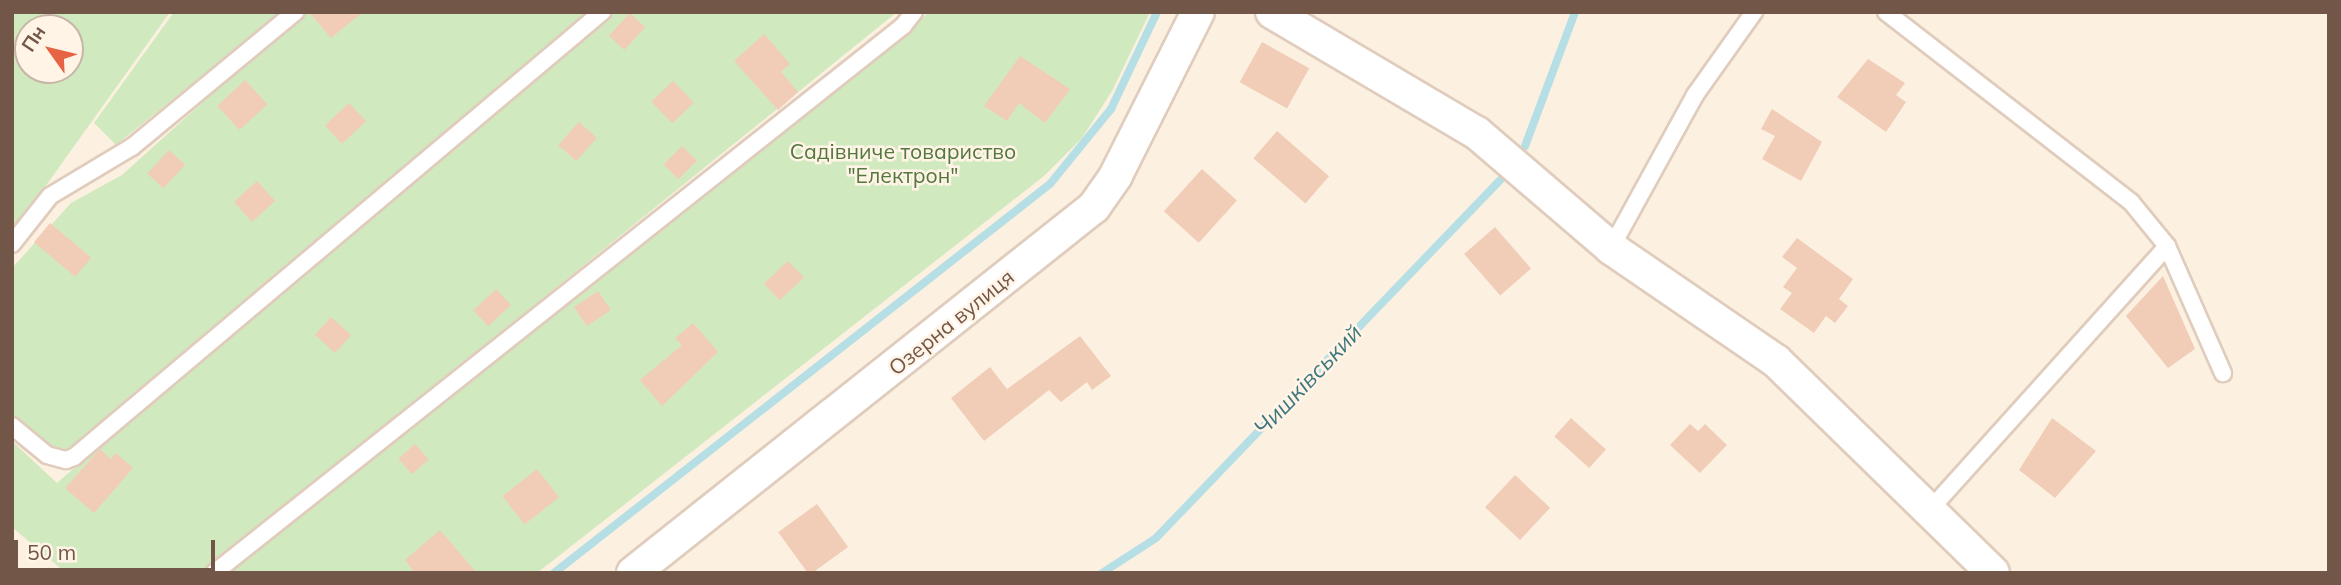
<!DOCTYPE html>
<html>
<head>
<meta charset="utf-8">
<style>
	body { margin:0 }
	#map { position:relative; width:2341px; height:585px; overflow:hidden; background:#fcf0e0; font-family:Mulish,sans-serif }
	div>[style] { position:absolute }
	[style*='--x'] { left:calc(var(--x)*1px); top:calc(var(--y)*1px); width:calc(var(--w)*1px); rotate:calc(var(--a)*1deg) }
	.green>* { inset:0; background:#d1e9bf }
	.stream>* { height:8px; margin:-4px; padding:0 4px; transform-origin:4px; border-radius:4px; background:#b5dfe5 }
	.building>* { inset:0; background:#f1cdb8; transform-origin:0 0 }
	.roads { filter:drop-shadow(2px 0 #e0ccbc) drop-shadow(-2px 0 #e0ccbc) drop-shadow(0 2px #e0ccbc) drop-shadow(0 -2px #e0ccbc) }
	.lane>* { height:16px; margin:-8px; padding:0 8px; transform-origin:8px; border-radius:8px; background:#fff }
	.street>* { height:32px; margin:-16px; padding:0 16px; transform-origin:16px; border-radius:16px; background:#fff }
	span { translate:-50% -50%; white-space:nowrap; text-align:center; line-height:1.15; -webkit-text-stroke:5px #fff4e6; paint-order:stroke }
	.park-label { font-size:21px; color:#527840 }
	.street-label { font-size:21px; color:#725648 }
	.water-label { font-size:23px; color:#3f777f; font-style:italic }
	.frame { position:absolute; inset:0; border:14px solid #725648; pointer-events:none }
	.north { position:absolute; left:14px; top:14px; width:70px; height:70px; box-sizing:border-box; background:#fff4e6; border:2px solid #c7b5a7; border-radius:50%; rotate:304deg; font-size:19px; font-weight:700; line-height:28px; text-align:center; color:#725648 }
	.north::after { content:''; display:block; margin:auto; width:24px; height:32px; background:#e66445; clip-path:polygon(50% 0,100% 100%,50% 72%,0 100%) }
	.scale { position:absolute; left:14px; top:540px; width:201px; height:32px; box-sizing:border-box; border:4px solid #725648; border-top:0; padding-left:9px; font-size:21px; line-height:24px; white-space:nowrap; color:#725648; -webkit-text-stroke:5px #fff4e6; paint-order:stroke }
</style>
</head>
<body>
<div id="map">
	<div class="green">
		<i style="clip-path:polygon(evenodd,12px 12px,170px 12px,12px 233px,12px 12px,28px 28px,70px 28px,70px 70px,28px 70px,28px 28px)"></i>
		<i style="clip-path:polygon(174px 12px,281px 12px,116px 145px,94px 123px)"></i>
		<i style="clip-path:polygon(303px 12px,589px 12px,85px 439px,66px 449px,49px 447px,12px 416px,12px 268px,71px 203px,122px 175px)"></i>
		<i style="clip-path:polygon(611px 12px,897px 12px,203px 573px,66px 573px,12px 527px,12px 441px,57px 483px,252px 312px)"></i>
		<i style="clip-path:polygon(928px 12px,1150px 12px,1112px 91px,1082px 138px,1044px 176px,537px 573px,224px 573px,910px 32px)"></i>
	</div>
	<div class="stream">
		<i style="--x:1525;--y:146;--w:143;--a:-69.5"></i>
		<i style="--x:554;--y:573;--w:630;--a:-38.11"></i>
		<i style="--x:1050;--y:184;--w:97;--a:-50.9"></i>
		<i style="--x:1111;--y:109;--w:107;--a:-64.6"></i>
		<i style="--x:1102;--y:573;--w:64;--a:-32.9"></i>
		<i style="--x:1156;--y:538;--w:504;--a:-46.13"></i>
	</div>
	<div class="building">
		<i style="clip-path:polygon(309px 12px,363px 12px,331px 38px)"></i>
		<i style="left:630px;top:13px;width:21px;height:31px;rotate:43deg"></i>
		<i style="clip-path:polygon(764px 34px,790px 64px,781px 72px,798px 92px,778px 110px,734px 61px)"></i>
		<i style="left:1262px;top:42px;width:54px;height:46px;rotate:29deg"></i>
		<i style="clip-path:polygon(1020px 56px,1070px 89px,1045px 123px,1019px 103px,1007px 121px,984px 106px)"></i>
		<i style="clip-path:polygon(1868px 59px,1905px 83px,1896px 95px,1906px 102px,1886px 132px,1837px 97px)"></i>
		<i style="left:245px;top:80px;width:33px;height:38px;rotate:47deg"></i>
		<i style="left:673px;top:81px;width:30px;height:30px;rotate:46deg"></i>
		<i style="left:349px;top:103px;width:25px;height:33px;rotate:47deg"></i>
		<i style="clip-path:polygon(1772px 109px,1822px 142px,1801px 181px,1762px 159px,1775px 136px,1761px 129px)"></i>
		<i style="left:579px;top:122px;width:24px;height:31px;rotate:42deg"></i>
		<i style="left:1277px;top:131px;width:69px;height:36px;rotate:41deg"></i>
		<i style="left:682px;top:146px;width:21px;height:26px;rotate:45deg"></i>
		<i style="left:169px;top:150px;width:22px;height:32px;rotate:43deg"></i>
		<i style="left:1202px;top:169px;width:47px;height:57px;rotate:42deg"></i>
		<i style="left:257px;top:181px;width:27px;height:31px;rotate:48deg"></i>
		<i style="left:50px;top:223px;width:54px;height:25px;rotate:40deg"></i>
		<i style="left:1495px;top:227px;width:55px;height:41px;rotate:49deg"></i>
		<i style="clip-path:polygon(1797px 238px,1853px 279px,1839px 299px,1848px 306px,1835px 323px,1826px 316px,1814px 333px,1780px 309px,1792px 293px,1783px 287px,1797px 268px,1782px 257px)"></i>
		<i style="left:788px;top:261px;width:23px;height:33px;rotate:47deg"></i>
		<i style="clip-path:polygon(2163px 276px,2195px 349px,2168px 368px,2126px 316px)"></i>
		<i style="left:496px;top:289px;width:22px;height:31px;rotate:47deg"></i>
		<i style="left:598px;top:291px;width:23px;height:29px;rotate:56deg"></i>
		<i style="left:331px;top:317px;width:27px;height:24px;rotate:42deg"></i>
		<i style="clip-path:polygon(693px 323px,718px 352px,662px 406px,640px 380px,682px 345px,675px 338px)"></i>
		<i style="clip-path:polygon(1080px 336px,1111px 376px,1092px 390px,1087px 382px,1061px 402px,1049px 390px,984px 441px,951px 398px,990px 367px,1007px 389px)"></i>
		<i style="left:1571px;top:418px;width:47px;height:25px;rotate:42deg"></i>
		<i style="clip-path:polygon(2052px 418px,2096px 451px,2055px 498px,2019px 470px)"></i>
		<i style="clip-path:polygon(1690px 424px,1698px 431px,1705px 424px,1727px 445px,1700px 473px,1670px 445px)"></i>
		<i style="left:415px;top:444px;width:21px;height:22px;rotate:49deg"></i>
		<i style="clip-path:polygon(100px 449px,111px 459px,116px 453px,133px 468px,94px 513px,65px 488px)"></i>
		<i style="left:537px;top:469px;width:36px;height:44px;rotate:52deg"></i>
		<i style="left:1515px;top:475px;width:48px;height:44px;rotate:43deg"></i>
		<i style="left:817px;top:504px;width:53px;height:48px;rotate:54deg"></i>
		<i style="clip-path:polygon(440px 530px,477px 573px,415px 573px,405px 560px)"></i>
	</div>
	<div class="roads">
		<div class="lane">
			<i style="--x:1886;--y:12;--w:310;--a:37.8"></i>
			<i style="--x:2131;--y:202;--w:57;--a:50.7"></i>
			<i style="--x:2167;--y:246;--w:139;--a:66.2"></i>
			<i style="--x:12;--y:244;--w:61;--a:-51.6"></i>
			<i style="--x:50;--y:196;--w:96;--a:-30.9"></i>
			<i style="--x:132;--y:147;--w:212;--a:-39.6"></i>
			<i style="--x:1611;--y:248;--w:175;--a:-61.2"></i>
			<i style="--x:1695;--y:95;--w:102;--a:-54.6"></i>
			<i style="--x:12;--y:426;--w:45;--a:39.6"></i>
			<i style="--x:47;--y:455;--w:20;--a:15"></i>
			<i style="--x:66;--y:460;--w:9;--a:-21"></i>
			<i style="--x:74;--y:457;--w:691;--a:-40.12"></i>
			<i style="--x:1927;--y:513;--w:359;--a:-48"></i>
			<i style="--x:214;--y:573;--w:880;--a:-38.45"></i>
			<i style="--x:903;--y:26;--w:18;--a:-52"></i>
		</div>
		<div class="street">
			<i style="--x:1272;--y:12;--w:238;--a:30.6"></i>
			<i style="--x:1477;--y:133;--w:177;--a:40.6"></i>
			<i style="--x:1611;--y:248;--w:200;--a:34.4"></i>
			<i style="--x:1776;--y:361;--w:303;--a:44.3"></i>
			<i style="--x:633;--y:573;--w:589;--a:-38.45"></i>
			<i style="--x:1094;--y:207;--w:39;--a:-55"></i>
			<i style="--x:1116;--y:175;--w:182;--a:-63.3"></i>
		</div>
	</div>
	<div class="park-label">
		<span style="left:903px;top:163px">Садівниче товариство<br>"Електрон"</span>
	</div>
	<div class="street-label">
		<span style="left:951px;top:322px;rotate:-39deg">Озерна вулиця</span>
	</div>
	<div class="water-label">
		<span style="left:1308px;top:380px;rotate:-46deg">Чишківський</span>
	</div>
	<div class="frame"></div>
	<div class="north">Пн</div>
	<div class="scale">50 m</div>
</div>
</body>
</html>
